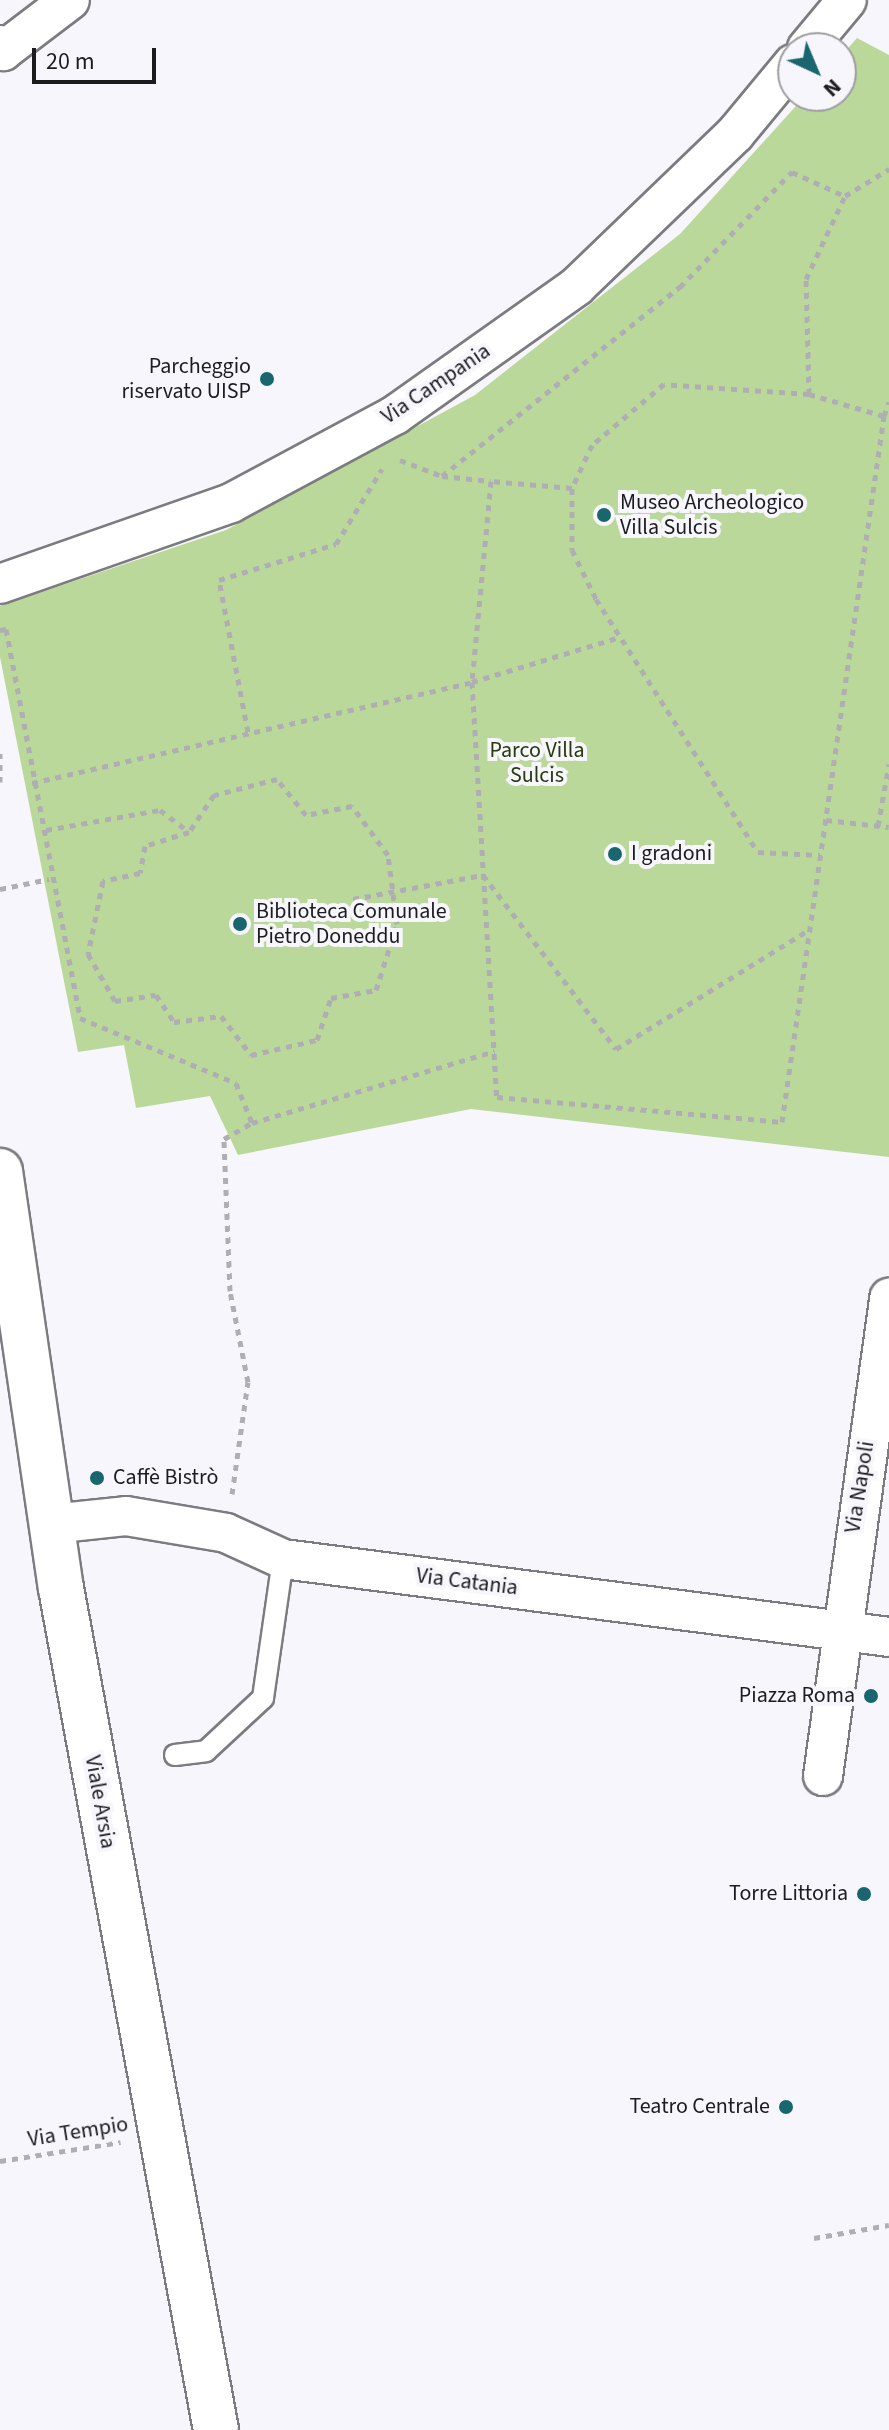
<!DOCTYPE html>
<html>
<head>
<meta charset="utf-8">
<style>
	body { margin:0 }
	#map { position:relative; width:889px; height:2430px; overflow:hidden; background:#f6f6fc; font-family:"Source Sans 3",sans-serif }
	div>[style] { position:absolute }
	[style*='--x'] { left:calc(var(--x)*1px); top:calc(var(--y)*1px); width:calc(var(--w)*1px); rotate:calc(var(--a)*1deg) }
	.green>* { inset:0; background:#bbd89b }
	.path>* { height:5px; margin-top:-2.5px; transform-origin:0; background:repeating-linear-gradient(90deg,#aeaeb3 0 6px,transparent 0 12px) }
	.roads { filter:drop-shadow(2px 0 #7b7b80) drop-shadow(-2px 0 #7b7b80) drop-shadow(0 2px #7b7b80) drop-shadow(0 -2px #7b7b80) }
	.service>* { height:20px; margin:-10px; padding:0 10px; transform-origin:10px; border-radius:10px; background:#fff }
	.minor>* { height:38px; margin:-19px; padding:0 19px; transform-origin:19px; border-radius:19px; background:#fff }
	.tertiary>* { height:44px; margin:-22px; padding:0 22px; transform-origin:22px; border-radius:22px; background:#fff }
	.dots>* { width:22px; height:22px; translate:-50% -50%; box-sizing:border-box; border:4px solid #f6f6fc; border-radius:50% }
	span { translate:-50% -50%; white-space:nowrap; text-align:center; line-height:1.15; -webkit-text-stroke:8px #f6f6fc; paint-order:stroke }
	.poi-label { font-size:22px; color:#1c1c1e }
	.right { translate:-100% -50%; text-align:right }
	.left { translate:0 -50%; text-align:left }
	.street-label { font-size:22px; color:#1c1c1e }
	.park-label { font-size:22px; color:#273a0b }
	.north { position:absolute; left:777px; top:32px; width:80px; height:80px; box-sizing:border-box; background:#f6f6fc; border:2px solid #9f9fa3; border-radius:50%; rotate:136deg; font-size:22px; font-weight:700; line-height:32px; text-align:center; color:#1c1c1e }
	.north::after { content:''; display:block; margin:auto; width:28px; height:36px; background:#1a666f; clip-path:polygon(50% 0,100% 100%,50% 72%,0 100%) }
	.scale { position:absolute; left:32px; top:48px; width:124px; height:36px; box-sizing:border-box; border:4px solid #1c1c1e; border-top:0; padding-left:10px; font-size:24px; line-height:28px; white-space:nowrap; color:#1c1c1e; -webkit-text-stroke:6px #f6f6fc; paint-order:stroke }
</style>
</head>
<body>
<div id="map">
	<div class="green">
		<i style="clip-path:polygon(857px 38px,889px 55px,889px 1157px,471px 1109px,238px 1155px,210px 1096px,136px 1108px,124px 1045px,78px 1052px,0 657px,0 606px,226px 530px,475px 395px,680px 234px,805px 96px,841px 96px,841px 56px)"></i>
	</div>
	<div class="path">
		<i style="--x:809;--y:394;--w:115;--a:-91.5"></i>
		<i style="--x:806;--y:279;--w:92;--a:-64.8"></i>
		<i style="--x:845;--y:196;--w:52;--a:-31.5"></i>
		<i style="--x:884;--y:416;--w:15;--a:-70"></i>
		<i style="--x:400;--y:460;--w:45;--a:20.9"></i>
		<i style="--x:442;--y:476;--w:49;--a:5.8"></i>
		<i style="--x:442;--y:476;--w:304;--a:-38.5"></i>
		<i style="--x:680;--y:287;--w:161;--a:-45.8"></i>
		<i style="--x:792;--y:172;--w:58;--a:24.4"></i>
		<i style="--x:572;--y:488;--w:62;--a:90"></i>
		<i style="--x:572;--y:550;--w:55;--a:63.9"></i>
		<i style="--x:596;--y:599;--w:300;--a:57.4"></i>
		<i style="--x:758;--y:852;--w:62;--a:2.8"></i>
		<i style="--x:0;--y:630;--w:6;--a:-9"></i>
		<i style="--x:6;--y:629;--w:396;--a:79.2"></i>
		<i style="--x:80;--y:1018;--w:169;--a:22.6"></i>
		<i style="--x:236;--y:1083;--w:43;--a:68.2"></i>
		<i style="--x:248;--y:732;--w:155;--a:-100.8"></i>
		<i style="--x:219;--y:580;--w:122;--a:-17.1"></i>
		<i style="--x:336;--y:544;--w:88;--a:-58.5"></i>
		<i style="--x:0;--y:753;--w:29;--a:90"></i>
		<i style="--x:32;--y:783;--w:451;--a:-12.9"></i>
		<i style="--x:472;--y:682;--w:416;--a:86.6"></i>
		<i style="--x:497;--y:1097;--w:286;--a:5"></i>
		<i style="--x:782;--y:1122;--w:713;--a:-81.78"></i>
		<i style="--x:884;--y:416;--w:78;--a:-163.7"></i>
		<i style="--x:809;--y:394;--w:145;--a:-176.1"></i>
		<i style="--x:664;--y:384;--w:94;--a:139.7"></i>
		<i style="--x:592;--y:445;--w:47;--a:114.9"></i>
		<i style="--x:572;--y:488;--w:81;--a:-175.1"></i>
		<i style="--x:491;--y:481;--w:202;--a:95.4"></i>
		<i style="--x:472;--y:682;--w:155;--a:-16.9"></i>
		<i style="--x:826;--y:820;--w:63;--a:6.3"></i>
		<i style="--x:878;--y:826;--w:63;--a:-79.9"></i>
		<i style="--x:46;--y:830;--w:116;--a:-10"></i>
		<i style="--x:160;--y:810;--w:36;--a:37"></i>
		<i style="--x:189;--y:832;--w:46;--a:162.3"></i>
		<i style="--x:145;--y:846;--w:27;--a:100"></i>
		<i style="--x:140;--y:873;--w:38;--a:168"></i>
		<i style="--x:103;--y:881;--w:75;--a:101.6"></i>
		<i style="--x:88;--y:954;--w:54;--a:60.1"></i>
		<i style="--x:115;--y:1001;--w:41;--a:-8.3"></i>
		<i style="--x:156;--y:995;--w:32;--a:56"></i>
		<i style="--x:174;--y:1022;--w:47;--a:-7.3"></i>
		<i style="--x:221;--y:1016;--w:49;--a:52.4"></i>
		<i style="--x:251;--y:1055;--w:68;--a:-12.8"></i>
		<i style="--x:317;--y:1040;--w:44;--a:-71.6"></i>
		<i style="--x:331;--y:998;--w:46;--a:-10.1"></i>
		<i style="--x:376;--y:990;--w:69;--a:-72.3"></i>
		<i style="--x:397;--y:924;--w:70;--a:-97.4"></i>
		<i style="--x:388;--y:855;--w:61;--a:-126.3"></i>
		<i style="--x:352;--y:806;--w:47;--a:168.9"></i>
		<i style="--x:306;--y:815;--w:46;--a:-128.9"></i>
		<i style="--x:277;--y:779;--w:65;--a:165.7"></i>
		<i style="--x:214;--y:795;--w:45;--a:124"></i>
		<i style="--x:0;--y:889;--w:50;--a:-11.5"></i>
		<i style="--x:353;--y:899;--w:132;--a:-10.5"></i>
		<i style="--x:483;--y:875;--w:219;--a:52.6"></i>
		<i style="--x:616;--y:1049;--w:227;--a:-31.7"></i>
		<i style="--x:232;--y:1494;--w:113;--a:-81.9"></i>
		<i style="--x:248;--y:1382;--w:93;--a:-101.2"></i>
		<i style="--x:230;--y:1291;--w:152;--a:-92.3"></i>
		<i style="--x:224;--y:1139;--w:32;--a:-30"></i>
		<i style="--x:252;--y:1123;--w:253;--a:-16.5"></i>
		<i style="--x:0;--y:2161;--w:122;--a:-8.9"></i>
		<i style="--x:814;--y:2238;--w:76;--a:-9.8"></i>
	</div>
	<div class="roads">
		<div class="service">
			<i style="--x:175;--y:1755;--w:31;--a:-7"></i>
			<i style="--x:206;--y:1751;--w:78;--a:-42.9"></i>
			<i style="--x:263;--y:1698;--w:140;--a:-81.8"></i>
		</div>
		<div class="minor">
			<i style="--x:0;--y:45;--w:7;--a:63"></i>
			<i style="--x:3;--y:51;--w:84;--a:-37.3"></i>
			<i style="--x:807;--y:48;--w:62;--a:-50.2"></i>
			<i style="--x:0;--y:584;--w:245;--a:-19.3"></i>
			<i style="--x:231;--y:503;--w:186;--a:-28.2"></i>
			<i style="--x:395;--y:415;--w:223;--a:-35.3"></i>
			<i style="--x:577;--y:286;--w:219;--a:-43.9"></i>
			<i style="--x:735;--y:134;--w:91;--a:-50.4"></i>
			<i style="--x:51;--y:1524;--w:75;--a:-6.1"></i>
			<i style="--x:126;--y:1516;--w:101;--a:9.6"></i>
			<i style="--x:226;--y:1533;--w:63;--a:24.5"></i>
			<i style="--x:283;--y:1559;--w:611;--a:7.33"></i>
			<i style="--x:823;--y:1776;--w:483;--a:-82.1"></i>
		</div>
		<div class="tertiary">
			<i style="--x:0;--y:1171;--w:421;--a:81.7"></i>
			<i style="--x:61;--y:1588;--w:856;--a:79.57"></i>
		</div>
	</div>
	<div class="dots">
		<i style="left:267px;top:379px;background:#1a666f"></i>
		<i style="left:604px;top:515px;background:#1a666f"></i>
		<i style="left:615px;top:854px;background:#1a666f"></i>
		<i style="left:240px;top:924px;background:#1a666f"></i>
		<i style="left:97px;top:1478px;background:#1a666f"></i>
		<i style="left:871px;top:1696px;background:#1a666f"></i>
		<i style="left:864px;top:1894px;background:#1a666f"></i>
		<i style="left:786px;top:2107px;background:#1a666f"></i>
	</div>
	<div class="poi-label">
		<span class="right" style="left:251px;top:379px">Parcheggio<br>riservato UISP</span>
		<span class="left" style="left:620px;top:515px">Museo Archeologico<br>Villa Sulcis</span>
		<span class="left" style="left:631px;top:854px">I gradoni</span>
		<span class="left" style="left:256px;top:924px">Biblioteca Comunale<br>Pietro Doneddu</span>
		<span class="left" style="left:113px;top:1478px">Caffè Bistrò</span>
		<span class="right" style="left:855px;top:1696px">Piazza Roma</span>
		<span class="right" style="left:848px;top:1894px">Torre Littoria</span>
		<span class="right" style="left:770px;top:2107px">Teatro Centrale</span>
	</div>
	<div class="street-label">
		<span style="left:436px;top:384px;rotate:-34deg">Via Campania</span>
		<span style="left:860px;top:1487px;rotate:-81deg">Via Napoli</span>
		<span style="left:467px;top:1582px;rotate:7deg">Via Catania</span>
		<span style="left:100px;top:1802px;rotate:80deg">Viale Arsia</span>
		<span style="left:78px;top:2132px;rotate:-9deg">Via Tempio</span>
	</div>
	<div class="park-label">
		<span style="left:537px;top:763px">Parco Villa<br>Sulcis</span>
	</div>
	<div class="north">N</div>
	<div class="scale">20 m</div>
</div>
</body>
</html>
